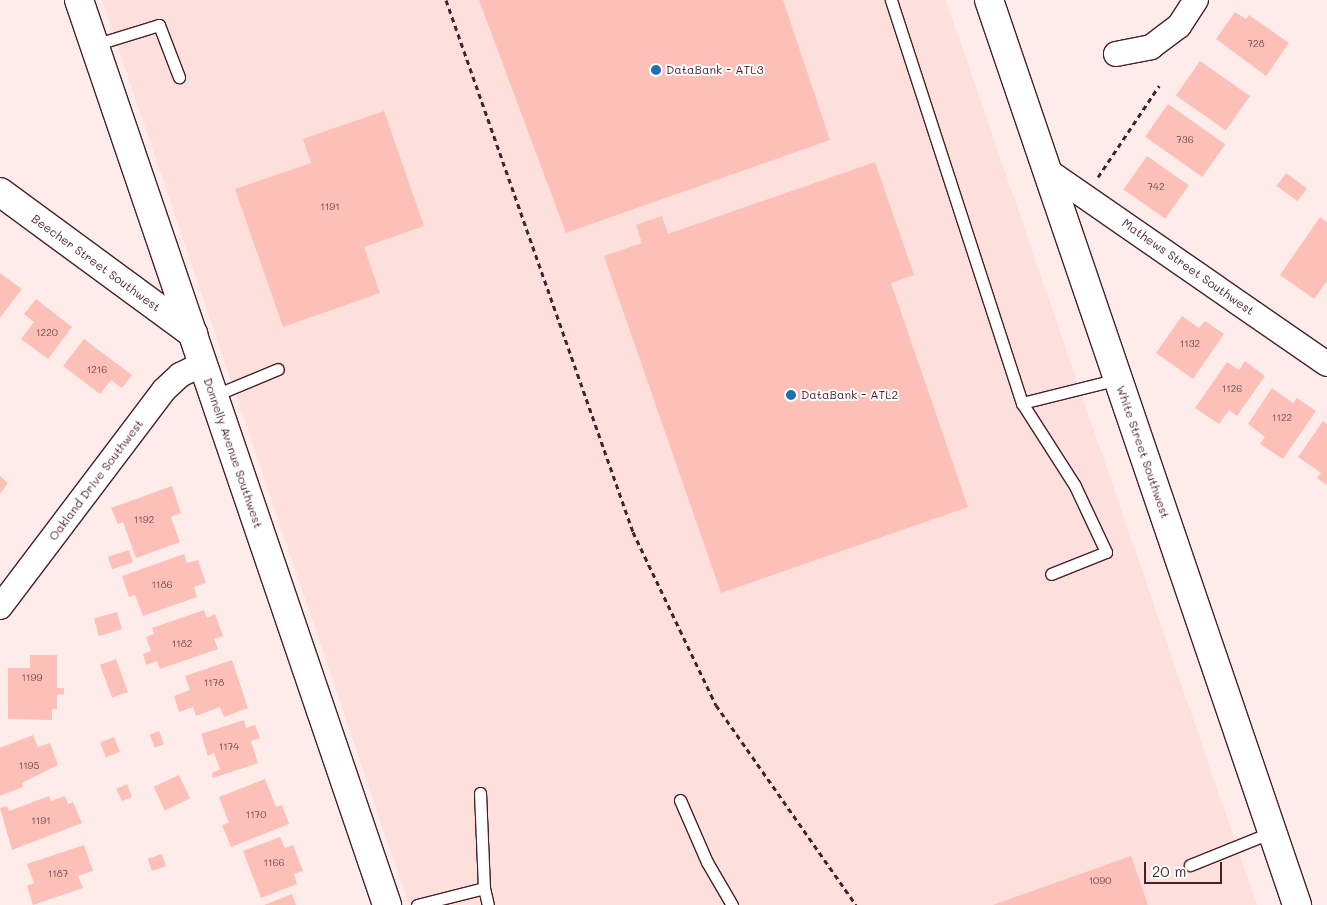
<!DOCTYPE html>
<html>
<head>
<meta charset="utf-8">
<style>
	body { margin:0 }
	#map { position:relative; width:1327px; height:905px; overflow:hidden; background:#feecea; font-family:Mali,sans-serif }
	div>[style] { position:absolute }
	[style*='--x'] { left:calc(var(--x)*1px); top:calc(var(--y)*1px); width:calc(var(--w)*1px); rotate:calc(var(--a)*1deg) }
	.built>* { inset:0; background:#fddfdb }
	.building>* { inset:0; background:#fcc0b9; transform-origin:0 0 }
	.path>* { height:3px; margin-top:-1.5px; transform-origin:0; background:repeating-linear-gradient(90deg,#4a1f2b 0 5px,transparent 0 9px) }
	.roads { filter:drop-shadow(1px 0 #4a1f2b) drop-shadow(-1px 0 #4a1f2b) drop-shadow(0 1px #4a1f2b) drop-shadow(0 -1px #4a1f2b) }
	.service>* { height:11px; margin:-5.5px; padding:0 5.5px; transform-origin:5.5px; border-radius:5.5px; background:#fff }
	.minor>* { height:24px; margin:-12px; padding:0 12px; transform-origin:12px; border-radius:12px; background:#fff }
	.tertiary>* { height:28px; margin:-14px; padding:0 14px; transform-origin:14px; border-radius:14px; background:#fff }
	.dots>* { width:14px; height:14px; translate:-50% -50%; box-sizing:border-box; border:2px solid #fff; border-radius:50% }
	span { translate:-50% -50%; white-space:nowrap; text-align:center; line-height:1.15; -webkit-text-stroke:4px #fff; paint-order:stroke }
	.number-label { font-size:10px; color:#76474e }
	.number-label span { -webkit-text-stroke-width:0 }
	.poi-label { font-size:12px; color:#4a1f2b }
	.left { translate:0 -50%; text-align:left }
	.street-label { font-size:12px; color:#4a1f2b }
	.scale { position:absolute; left:1144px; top:862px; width:78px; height:22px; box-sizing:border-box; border:2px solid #4a1f2b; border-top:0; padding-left:6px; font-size:15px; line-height:18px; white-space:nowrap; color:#4a1f2b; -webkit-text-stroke:4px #fff; paint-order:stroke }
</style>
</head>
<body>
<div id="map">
	<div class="built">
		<i style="clip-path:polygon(102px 0,946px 0,1257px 905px,409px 905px)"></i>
	</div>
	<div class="building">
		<i style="clip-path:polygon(479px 0,783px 0,830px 140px,566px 233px)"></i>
		<i style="clip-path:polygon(1235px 12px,1246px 19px,1249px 15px,1289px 43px,1266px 76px,1216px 39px)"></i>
		<i style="left:1200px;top:61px;width:61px;height:42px;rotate:35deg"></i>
		<i style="left:1168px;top:104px;width:70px;height:40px;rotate:35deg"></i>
		<i style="clip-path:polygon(384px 111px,424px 226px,364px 247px,380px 293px,283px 327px,235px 189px,311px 163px,303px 139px)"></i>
		<i style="left:1147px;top:156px;width:51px;height:41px;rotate:35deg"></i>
		<i style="clip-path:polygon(875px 162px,914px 275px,891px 283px,968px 507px,721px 593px,604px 256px,642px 243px,636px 225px,662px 216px,668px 234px)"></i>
		<i style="left:1286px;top:173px;width:26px;height:16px;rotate:36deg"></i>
		<i style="clip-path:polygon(1320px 217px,1327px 222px,1327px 281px,1314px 299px,1280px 275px)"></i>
		<i style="clip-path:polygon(0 273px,22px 289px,0 318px)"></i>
		<i style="clip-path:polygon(36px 299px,72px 327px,48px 359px,21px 339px,34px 322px,24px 314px)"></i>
		<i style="clip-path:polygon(1182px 316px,1199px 328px,1205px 321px,1224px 334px,1193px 379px,1156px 353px)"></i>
		<i style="clip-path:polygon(84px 339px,132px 375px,122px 388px,111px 380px,100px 394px,63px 366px)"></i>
		<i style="clip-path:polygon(1245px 361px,1265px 376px,1237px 416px,1229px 410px,1219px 424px,1195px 408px,1227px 362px,1239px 370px)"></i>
		<i style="clip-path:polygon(1272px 388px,1293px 403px,1297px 398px,1316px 411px,1283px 459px,1260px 444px,1265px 437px,1248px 424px)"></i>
		<i style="clip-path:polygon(1323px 421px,1327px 424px,1327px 485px,1317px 478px,1321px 473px,1298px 457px)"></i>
		<i style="clip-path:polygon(0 476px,8px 483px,0 494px)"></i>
		<i style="clip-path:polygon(172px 486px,181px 513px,171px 517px,180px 542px,136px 558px,123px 522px,118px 524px,111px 508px)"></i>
		<i style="left:129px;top:550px;width:13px;height:22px;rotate:72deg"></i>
		<i style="clip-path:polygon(184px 554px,187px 563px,198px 560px,206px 583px,194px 587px,197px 597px,143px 616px,135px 595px,129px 597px,122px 576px)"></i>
		<i style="clip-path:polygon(204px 610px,207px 618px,215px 614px,223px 636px,214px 639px,218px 649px,160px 669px,157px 661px,146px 665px,143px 654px,151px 651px,146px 637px,154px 634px,152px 628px)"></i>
		<i style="left:117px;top:612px;width:18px;height:24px;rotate:74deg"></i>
		<i style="clip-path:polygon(30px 655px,57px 655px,57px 688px,64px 688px,64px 694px,57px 695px,57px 709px,52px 709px,52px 720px,8px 719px,8px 668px,30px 668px)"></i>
		<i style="left:116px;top:659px;width:35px;height:17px;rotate:70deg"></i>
		<i style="clip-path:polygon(232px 660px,248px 708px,224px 717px,220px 707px,196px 716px,193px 707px,179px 712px,174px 696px,190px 690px,185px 676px)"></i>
		<i style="clip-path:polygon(244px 720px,246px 728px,255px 725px,260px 738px,251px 741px,258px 763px,213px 778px,212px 773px,220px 769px,214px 753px,208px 756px,201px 734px)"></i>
		<i style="left:159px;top:731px;width:14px;height:10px;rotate:69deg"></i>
		<i style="clip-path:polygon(33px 735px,38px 747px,50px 743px,58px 765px,22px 783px,23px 787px,0 796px,0 748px)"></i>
		<i style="left:114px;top:737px;width:16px;height:15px;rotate:68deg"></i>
		<i style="left:179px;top:775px;width:26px;height:28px;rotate:65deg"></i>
		<i style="clip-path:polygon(265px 779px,276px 807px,282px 805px,289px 824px,231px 847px,222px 825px,229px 823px,219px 797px)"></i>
		<i style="clip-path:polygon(127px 784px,132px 797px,122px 801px,116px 789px)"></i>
		<i style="clip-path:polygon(49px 796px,51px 801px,65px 796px,68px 804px,73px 802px,82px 823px,12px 850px,0 808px,7px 806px,9px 811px)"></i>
		<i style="clip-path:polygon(280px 837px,285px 848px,293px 845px,303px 871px,294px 874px,297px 884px,261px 898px,243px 851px)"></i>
		<i style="clip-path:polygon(84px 845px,93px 871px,78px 876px,83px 888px,33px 905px,27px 886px,34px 883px,27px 864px)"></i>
		<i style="left:162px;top:854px;width:13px;height:15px;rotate:72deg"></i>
		<i style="clip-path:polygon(1131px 856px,1148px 905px,993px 905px)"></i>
		<i style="clip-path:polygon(292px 894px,296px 905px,264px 905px)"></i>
	</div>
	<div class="path">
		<i style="--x:446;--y:0;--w:564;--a:70.63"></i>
		<i style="--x:633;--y:532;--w:192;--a:64.4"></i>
		<i style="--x:716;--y:705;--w:244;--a:55"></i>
		<i style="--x:1098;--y:177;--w:110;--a:-56.2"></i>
	</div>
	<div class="roads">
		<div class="service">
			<i style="--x:891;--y:0;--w:424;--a:72"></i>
			<i style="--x:1022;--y:403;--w:98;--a:57.4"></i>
			<i style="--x:1075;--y:486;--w:73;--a:64.8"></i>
			<i style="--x:1106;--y:552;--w:59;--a:158.2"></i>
			<i style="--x:94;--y:45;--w:68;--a:-17.1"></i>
			<i style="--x:159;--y:25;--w:56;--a:69"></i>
			<i style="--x:213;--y:396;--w:70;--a:-22.6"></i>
			<i style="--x:1022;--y:403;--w:99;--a:-14"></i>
			<i style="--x:680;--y:800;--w:68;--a:66.5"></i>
			<i style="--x:707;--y:862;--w:50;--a:59.8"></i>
			<i style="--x:1190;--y:865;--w:88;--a:-21.9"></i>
			<i style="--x:484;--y:888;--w:17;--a:77"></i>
			<i style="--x:417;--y:905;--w:69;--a:-14.2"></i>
			<i style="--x:484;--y:888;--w:95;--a:-92.4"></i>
		</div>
		<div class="minor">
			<i style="--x:1116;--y:54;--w:36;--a:-11"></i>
			<i style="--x:1151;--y:47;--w:35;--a:-37"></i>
			<i style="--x:1179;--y:26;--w:31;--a:-57"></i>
			<i style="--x:1048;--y:171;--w:339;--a:34.7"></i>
			<i style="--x:0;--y:607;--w:272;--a:-52.9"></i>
			<i style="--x:164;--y:390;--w:22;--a:-43"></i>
			<i style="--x:180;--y:375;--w:25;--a:-26"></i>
		</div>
		<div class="tertiary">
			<i style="--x:79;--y:0;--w:956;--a:71.2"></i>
			<i style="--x:989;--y:0;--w:956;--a:71.2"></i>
			<i style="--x:0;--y:192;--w:240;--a:36.3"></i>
		</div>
	</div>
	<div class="dots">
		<i style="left:656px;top:70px;background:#1f6fb2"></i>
		<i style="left:791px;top:395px;background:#1f6fb2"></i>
	</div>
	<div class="number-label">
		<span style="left:1256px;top:44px">728</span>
		<span style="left:1185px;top:140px">736</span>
		<span style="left:1156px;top:187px">742</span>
		<span style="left:330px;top:207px">1191</span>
		<span style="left:47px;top:333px">1220</span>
		<span style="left:1190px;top:344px">1132</span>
		<span style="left:97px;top:370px">1216</span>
		<span style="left:1232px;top:389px">1126</span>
		<span style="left:1282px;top:418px">1122</span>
		<span style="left:144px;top:520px">1192</span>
		<span style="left:162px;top:585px">1186</span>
		<span style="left:182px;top:644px">1182</span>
		<span style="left:32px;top:678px">1199</span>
		<span style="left:214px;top:683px">1178</span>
		<span style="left:229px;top:747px">1174</span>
		<span style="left:29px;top:766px">1195</span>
		<span style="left:256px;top:815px">1170</span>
		<span style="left:41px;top:821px">1191</span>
		<span style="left:274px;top:863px">1166</span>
		<span style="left:58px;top:874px">1187</span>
		<span style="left:1100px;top:881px">1090</span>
	</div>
	<div class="poi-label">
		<span class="left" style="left:666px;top:70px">DataBank - ATL3</span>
		<span class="left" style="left:801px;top:395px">DataBank - ATL2</span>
	</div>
	<div class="street-label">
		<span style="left:96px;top:263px;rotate:36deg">Beecher Street Southwest</span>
		<span style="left:1188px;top:267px;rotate:35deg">Mathews Street Southwest</span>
		<span style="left:1143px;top:452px;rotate:71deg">White Street Southwest</span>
		<span style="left:233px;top:453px;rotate:71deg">Donnelly Avenue Southwest</span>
		<span style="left:96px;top:480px;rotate:-53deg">Oakland Drive Southwest</span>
	</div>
	<div class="scale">20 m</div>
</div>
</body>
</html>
